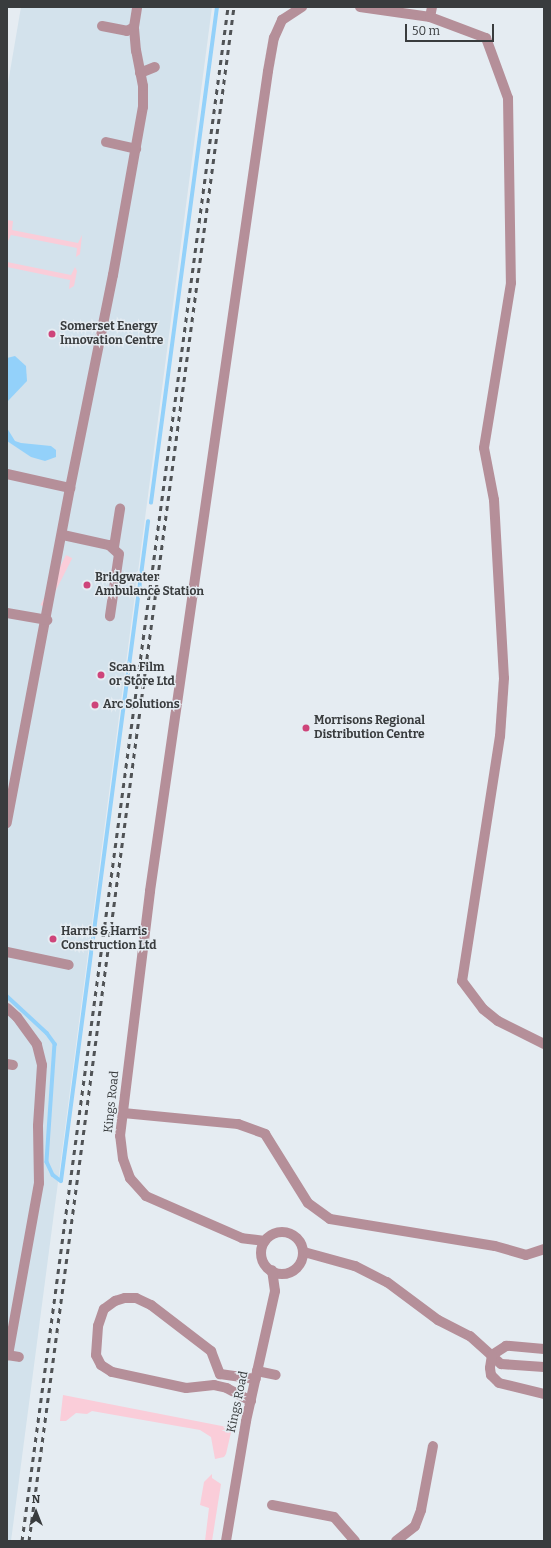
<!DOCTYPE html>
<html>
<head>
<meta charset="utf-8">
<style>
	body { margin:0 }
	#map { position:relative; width:551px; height:1548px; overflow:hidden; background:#e5ecf2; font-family:Bitter,serif }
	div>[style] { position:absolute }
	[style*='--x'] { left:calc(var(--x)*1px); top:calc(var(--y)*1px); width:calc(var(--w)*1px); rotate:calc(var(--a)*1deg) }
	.built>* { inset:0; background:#d3e2ec }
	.green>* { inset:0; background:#facdd9; transform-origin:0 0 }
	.water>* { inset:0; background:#93d1fa }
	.stream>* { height:3.5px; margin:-1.75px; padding:0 1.75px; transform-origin:1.75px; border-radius:1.75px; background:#93d1fa }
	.minor>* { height:10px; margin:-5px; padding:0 5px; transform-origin:5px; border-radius:5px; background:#b58f99 }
	.minor>.ring { margin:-5px; padding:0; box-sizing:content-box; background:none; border:10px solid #b58f99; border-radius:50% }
	.rail>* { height:3px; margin-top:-1.5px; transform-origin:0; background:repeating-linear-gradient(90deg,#505356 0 5px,transparent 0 10px) }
	.dots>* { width:11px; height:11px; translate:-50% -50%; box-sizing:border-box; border:2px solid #e5ecf2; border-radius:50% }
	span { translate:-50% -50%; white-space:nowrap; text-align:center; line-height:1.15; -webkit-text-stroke:3px #e5ecf2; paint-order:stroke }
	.poi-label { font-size:12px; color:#393c3e; font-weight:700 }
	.left { translate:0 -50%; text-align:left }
	.street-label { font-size:12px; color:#393c3e }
	.frame { position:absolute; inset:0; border:8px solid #393c3e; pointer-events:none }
	.north { position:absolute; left:16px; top:1492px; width:40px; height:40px; -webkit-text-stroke:3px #e5ecf2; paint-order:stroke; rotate:0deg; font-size:11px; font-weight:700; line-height:16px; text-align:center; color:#393c3e }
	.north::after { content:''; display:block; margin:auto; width:14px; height:18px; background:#393c3e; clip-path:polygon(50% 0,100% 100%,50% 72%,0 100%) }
	.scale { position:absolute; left:405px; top:24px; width:89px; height:18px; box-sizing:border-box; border:2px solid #393c3e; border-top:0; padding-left:5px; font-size:12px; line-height:14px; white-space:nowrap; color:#393c3e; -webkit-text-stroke:3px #e5ecf2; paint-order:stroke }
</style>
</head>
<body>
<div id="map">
	<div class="built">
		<i style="clip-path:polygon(21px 7px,212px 7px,11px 1541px,7px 1541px,7px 89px)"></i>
	</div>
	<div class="green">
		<i style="clip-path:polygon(7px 220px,13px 221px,12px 230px,78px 243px,82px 235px,80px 254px,76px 257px,77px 248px,11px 235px,7px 243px)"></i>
		<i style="clip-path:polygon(7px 262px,71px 275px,75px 267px,77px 271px,74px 286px,69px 289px,70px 280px,7px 267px)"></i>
		<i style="left:66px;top:555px;width:7px;height:56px;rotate:27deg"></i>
		<i style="clip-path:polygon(63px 1395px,232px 1428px,226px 1454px,224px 1457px,215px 1459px,211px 1437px,200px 1430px,92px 1411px,87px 1414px,76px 1413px,66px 1421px,60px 1421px)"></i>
		<i style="clip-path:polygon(212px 1474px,212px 1478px,221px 1484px,212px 1541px,205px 1541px,209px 1508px,200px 1505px,204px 1482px)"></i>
	</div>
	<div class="water">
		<i style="clip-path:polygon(15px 356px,26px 366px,27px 381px,7px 402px,7px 358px)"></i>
		<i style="clip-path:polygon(7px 428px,15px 441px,21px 443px,51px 446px,56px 450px,56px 457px,45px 461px,31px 457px,7px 441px)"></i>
	</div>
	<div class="stream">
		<i style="--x:151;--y:503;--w:500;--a:-82.42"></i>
		<i style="--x:7;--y:996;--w:54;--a:42.8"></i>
		<i style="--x:47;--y:1033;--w:14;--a:54"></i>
		<i style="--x:55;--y:1044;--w:118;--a:93.9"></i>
		<i style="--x:47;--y:1162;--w:14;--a:65"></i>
		<i style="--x:53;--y:1175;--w:10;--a:37"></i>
		<i style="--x:61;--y:1181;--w:665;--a:-82.48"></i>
	</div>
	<div class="minor">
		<i style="--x:360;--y:7;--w:71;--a:8.1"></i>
		<i style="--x:432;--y:7;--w:10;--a:101"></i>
		<i style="--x:430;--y:17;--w:60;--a:20.6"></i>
		<i style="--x:486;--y:38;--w:64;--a:69.9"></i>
		<i style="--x:508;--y:98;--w:185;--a:89.1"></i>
		<i style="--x:511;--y:283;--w:167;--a:99.3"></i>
		<i style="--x:484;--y:448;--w:53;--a:79.1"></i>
		<i style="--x:494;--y:500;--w:178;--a:86.8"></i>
		<i style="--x:504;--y:678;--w:58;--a:93.9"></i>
		<i style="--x:500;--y:736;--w:248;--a:98.8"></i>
		<i style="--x:462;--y:981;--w:35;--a:53"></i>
		<i style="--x:483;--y:1009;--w:19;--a:39"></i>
		<i style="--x:498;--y:1021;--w:51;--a:26.6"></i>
		<i style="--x:102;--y:26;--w:25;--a:11"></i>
		<i style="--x:127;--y:31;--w:8;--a:-30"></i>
		<i style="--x:140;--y:73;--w:16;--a:-22"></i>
		<i style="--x:106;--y:142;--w:31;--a:13"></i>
		<i style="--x:7;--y:474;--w:65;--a:12.5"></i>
		<i style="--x:70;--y:488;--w:341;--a:100.7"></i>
		<i style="--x:70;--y:488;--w:217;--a:-78.6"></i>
		<i style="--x:113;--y:275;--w:171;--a:-79.9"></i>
		<i style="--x:143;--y:107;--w:21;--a:-90"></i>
		<i style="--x:143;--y:86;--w:36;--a:-101"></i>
		<i style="--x:136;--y:51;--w:24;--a:-95"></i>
		<i style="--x:134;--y:27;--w:20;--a:-81"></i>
		<i style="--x:63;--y:535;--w:47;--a:12.3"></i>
		<i style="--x:109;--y:545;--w:13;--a:42"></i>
		<i style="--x:119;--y:554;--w:63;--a:98.3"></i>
		<i style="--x:114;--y:547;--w:39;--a:-81"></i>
		<i style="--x:7;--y:613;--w:41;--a:9.9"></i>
		<i style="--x:7;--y:952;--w:63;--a:11.8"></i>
		<i style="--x:7;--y:1008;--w:13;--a:42"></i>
		<i style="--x:17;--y:1017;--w:34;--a:54"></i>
		<i style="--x:37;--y:1045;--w:21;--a:76"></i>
		<i style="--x:42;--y:1065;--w:61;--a:93.8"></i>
		<i style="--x:38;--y:1126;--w:57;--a:89"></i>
		<i style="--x:39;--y:1183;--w:175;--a:100.2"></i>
		<i style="--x:7;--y:1064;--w:6;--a:9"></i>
		<i style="--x:123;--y:1113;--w:116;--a:5.5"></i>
		<i style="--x:238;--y:1124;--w:29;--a:20"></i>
		<i style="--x:265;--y:1134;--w:81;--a:58.1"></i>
		<i style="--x:308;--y:1203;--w:27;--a:36"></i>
		<i style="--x:330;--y:1219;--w:167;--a:9.3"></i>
		<i style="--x:495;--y:1246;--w:32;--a:16"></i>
		<i style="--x:526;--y:1255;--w:19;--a:-18"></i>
		<i class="ring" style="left:261px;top:1232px;width:32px;height:32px"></i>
		<i style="--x:265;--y:1241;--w:23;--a:-173"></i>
		<i style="--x:242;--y:1238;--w:105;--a:-156.4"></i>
		<i style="--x:146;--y:1196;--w:24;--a:-132"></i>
		<i style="--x:130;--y:1178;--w:20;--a:-110"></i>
		<i style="--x:123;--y:1159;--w:23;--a:-97"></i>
		<i style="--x:120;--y:1136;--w:247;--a:-83"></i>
		<i style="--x:150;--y:891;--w:828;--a:-81.81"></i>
		<i style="--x:268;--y:71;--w:34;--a:-80"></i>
		<i style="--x:274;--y:38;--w:20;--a:-66"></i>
		<i style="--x:282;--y:20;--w:24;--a:-33"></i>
		<i style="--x:304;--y:1252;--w:53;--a:15.4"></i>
		<i style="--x:355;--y:1266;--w:36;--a:27"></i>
		<i style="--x:387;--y:1282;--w:64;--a:36.7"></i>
		<i style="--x:438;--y:1320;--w:36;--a:27"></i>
		<i style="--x:470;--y:1336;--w:42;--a:42.1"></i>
		<i style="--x:501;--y:1364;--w:43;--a:4"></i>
		<i style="--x:544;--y:1349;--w:38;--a:-175"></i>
		<i style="--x:506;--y:1346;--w:17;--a:147"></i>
		<i style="--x:492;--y:1355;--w:13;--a:99"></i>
		<i style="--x:490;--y:1368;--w:7;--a:82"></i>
		<i style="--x:491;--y:1375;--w:11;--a:45"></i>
		<i style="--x:499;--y:1383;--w:46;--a:13.7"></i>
		<i style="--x:7;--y:1355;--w:12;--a:9"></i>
		<i style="--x:257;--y:1371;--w:19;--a:12"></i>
		<i style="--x:251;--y:1401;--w:27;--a:-152"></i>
		<i style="--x:227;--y:1388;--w:13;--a:-167"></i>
		<i style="--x:214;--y:1385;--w:28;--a:174"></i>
		<i style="--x:186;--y:1388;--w:76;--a:-167.8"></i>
		<i style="--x:112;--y:1372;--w:13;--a:-148"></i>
		<i style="--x:101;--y:1365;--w:11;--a:-117"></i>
		<i style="--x:96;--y:1355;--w:29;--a:-86"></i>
		<i style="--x:98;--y:1326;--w:18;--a:-71"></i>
		<i style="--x:104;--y:1309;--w:14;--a:-36"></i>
		<i style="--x:115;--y:1301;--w:10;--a:-17"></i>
		<i style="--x:125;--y:1298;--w:11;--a:0"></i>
		<i style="--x:136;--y:1298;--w:17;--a:25"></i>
		<i style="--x:151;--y:1305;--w:76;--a:37.5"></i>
		<i style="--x:211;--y:1351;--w:25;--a:69"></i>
		<i style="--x:220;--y:1374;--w:36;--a:8"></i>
		<i style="--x:272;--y:1505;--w:63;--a:11"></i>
		<i style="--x:334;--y:1517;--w:32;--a:49"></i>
		<i style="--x:226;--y:1541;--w:122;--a:-80.5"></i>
		<i style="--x:246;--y:1421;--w:133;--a:-77.4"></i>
		<i style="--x:275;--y:1291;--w:21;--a:-98"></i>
		<i style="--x:396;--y:1541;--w:24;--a:-38"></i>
		<i style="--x:415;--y:1526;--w:17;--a:-69"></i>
		<i style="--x:421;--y:1510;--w:65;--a:-79.4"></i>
	</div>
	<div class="rail">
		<i style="--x:22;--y:1541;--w:1548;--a:-82.35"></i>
		<i style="--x:29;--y:1541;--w:1548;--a:-82.39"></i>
	</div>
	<div class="dots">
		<i style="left:52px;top:334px;background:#ce447a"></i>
		<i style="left:87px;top:585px;background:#ce447a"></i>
		<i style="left:101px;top:675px;background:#ce447a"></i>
		<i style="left:95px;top:705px;background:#ce447a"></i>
		<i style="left:306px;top:728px;background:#ce447a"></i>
		<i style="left:53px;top:939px;background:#ce447a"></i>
	</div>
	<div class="poi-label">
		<span class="left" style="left:60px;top:334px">Somerset Energy<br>Innovation Centre</span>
		<span class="left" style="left:95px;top:585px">Bridgwater<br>Ambulance Station</span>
		<span class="left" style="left:109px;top:675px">Scan Film<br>or Store Ltd</span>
		<span class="left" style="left:103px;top:705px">Arc Solutions</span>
		<span class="left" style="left:314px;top:728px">Morrisons Regional<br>Distribution Centre</span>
		<span class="left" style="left:61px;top:939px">Harris &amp; Harris<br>Construction Ltd</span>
	</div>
	<div class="street-label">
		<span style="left:112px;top:1102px;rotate:-84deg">Kings Road</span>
		<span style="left:238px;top:1402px;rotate:-78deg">Kings Road</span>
	</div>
	<div class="frame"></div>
	<div class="north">N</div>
	<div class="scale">50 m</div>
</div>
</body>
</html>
